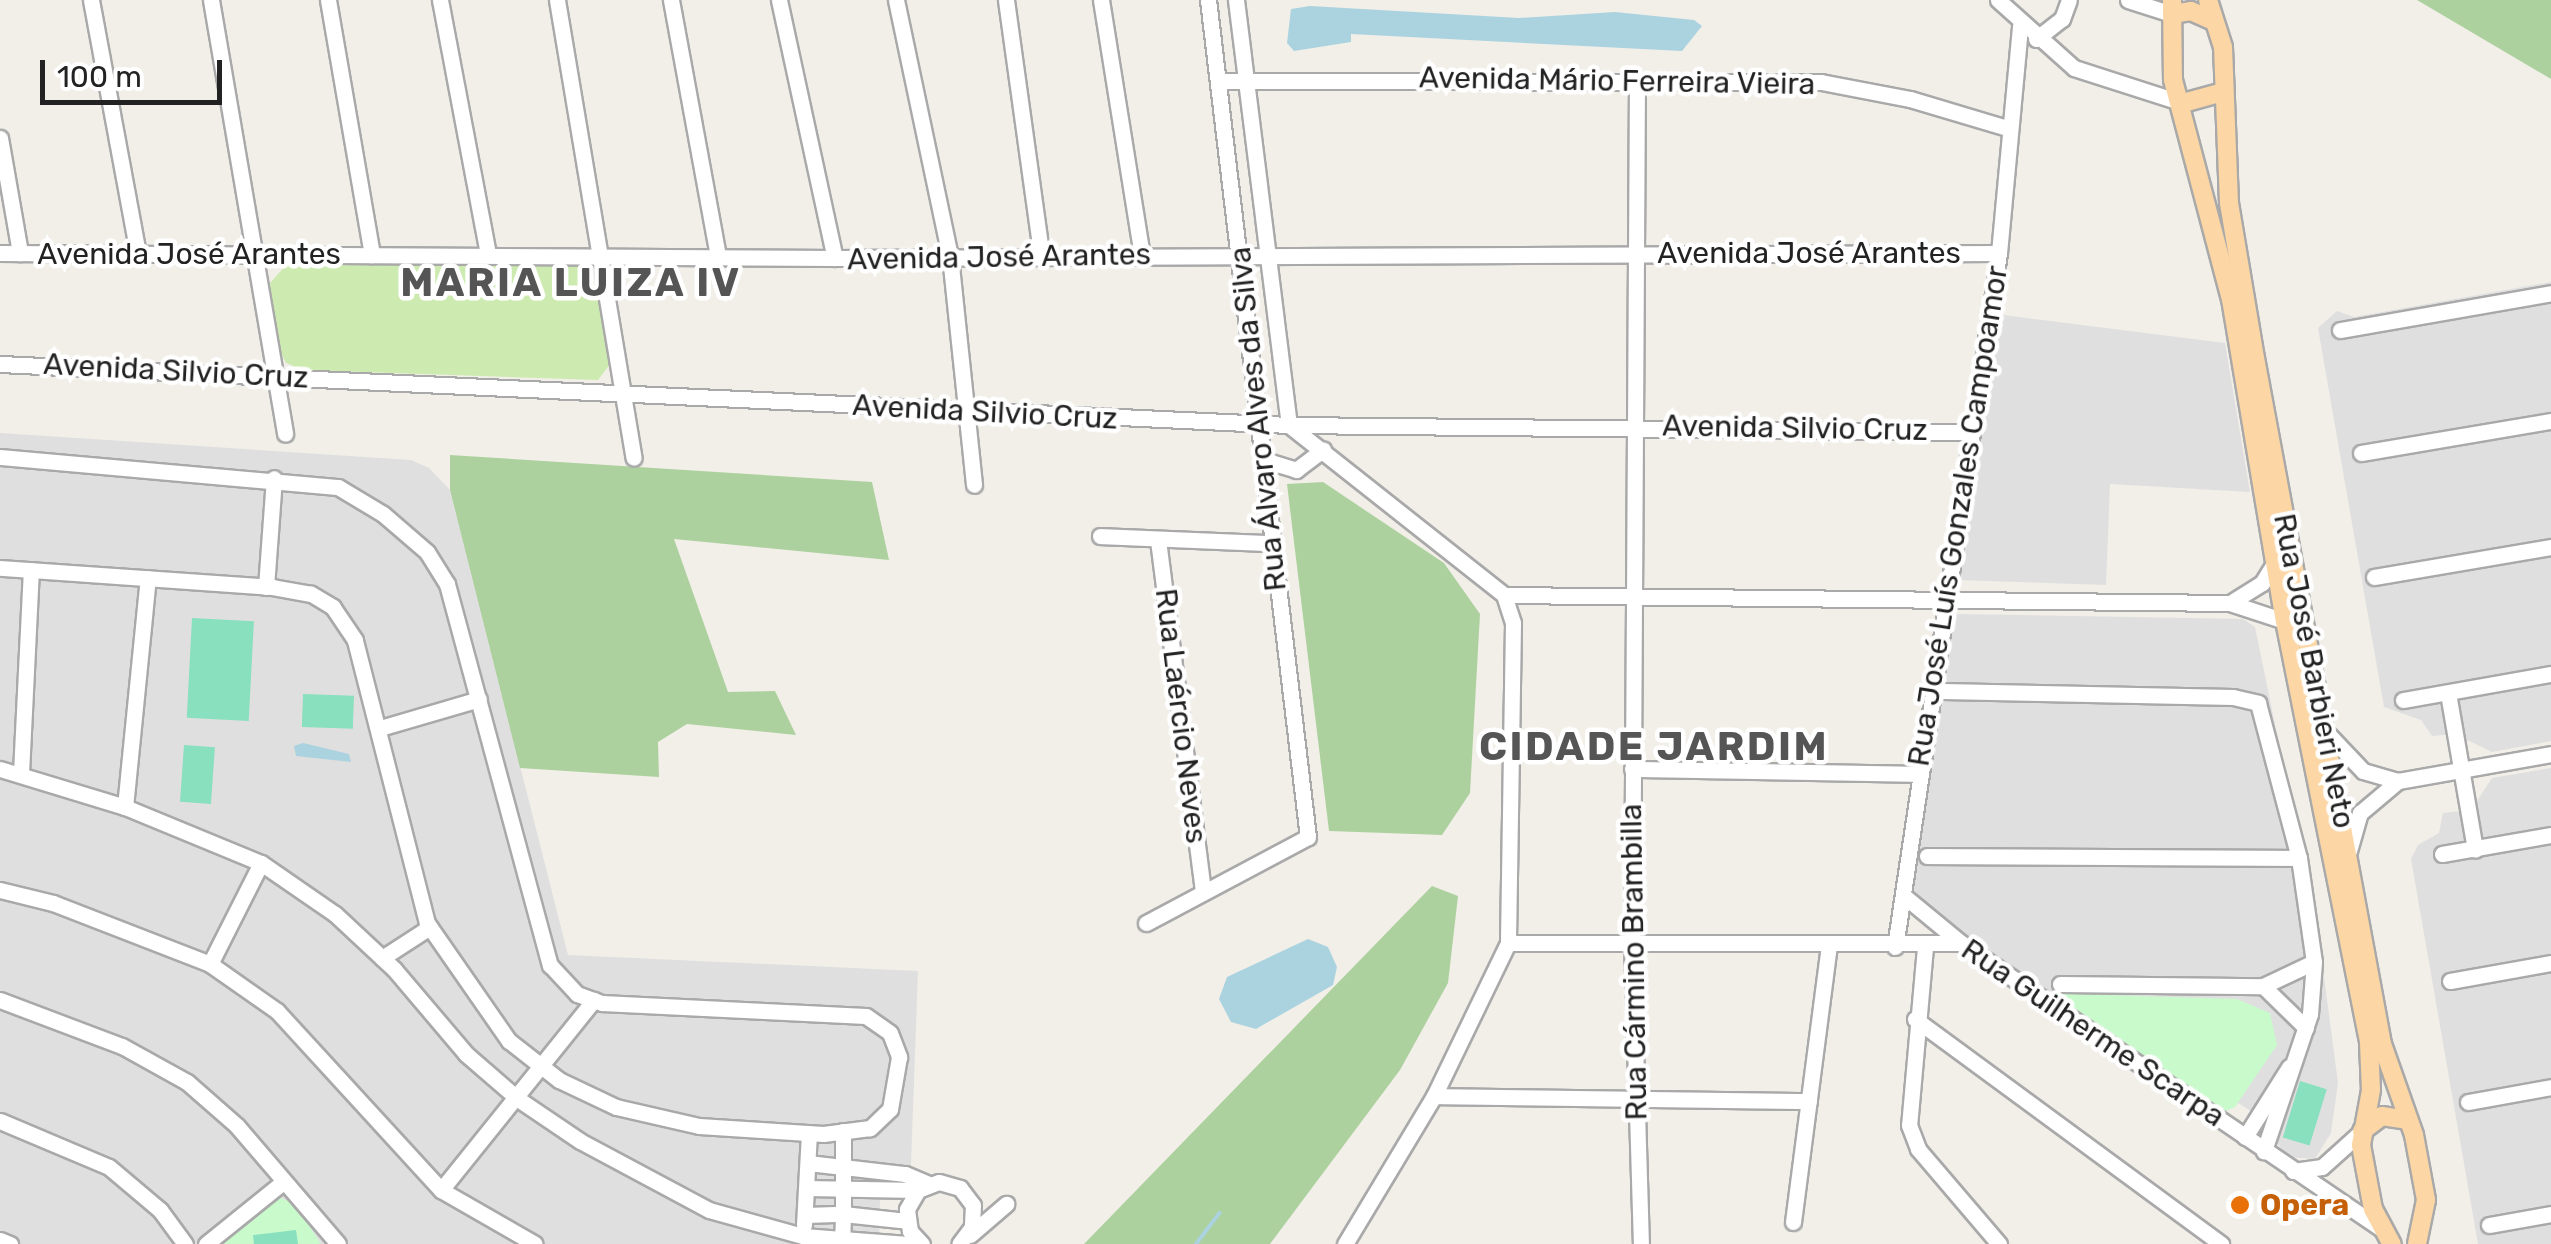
<!DOCTYPE html>
<html>
<head>
<meta charset="utf-8">
<style>
	body { margin:0 }
	#map { position:relative; width:2551px; height:1244px; overflow:hidden; background:#f2efe9; font-family:Rubik,sans-serif }
	div>[style] { position:absolute }
	[style*='--x'] { left:calc(var(--x)*1px); top:calc(var(--y)*1px); width:calc(var(--w)*1px); rotate:calc(var(--a)*1deg) }
	.residential>* { inset:0; background:#e0dfdf }
	.grass>* { inset:0; background:#cdebb0 }
	.forest>* { inset:0; background:#add19e }
	.park>* { inset:0; background:#c8facc }
	.pitch>* { inset:0; background:#88e0be; transform-origin:0 0 }
	.water>* { inset:0; background:#aad3df }
	.stream>* { height:4px; margin:-2px; padding:0 2px; transform-origin:2px; border-radius:2px; background:#aad3df }
	.roads { filter:drop-shadow(2px 0 #a9a9a9) drop-shadow(-2px 0 #a9a9a9) drop-shadow(0 2px #a9a9a9) drop-shadow(0 -2px #a9a9a9) }
	.minor>* { height:15px; margin:-7.5px; padding:0 7.5px; transform-origin:7.5px; border-radius:7.5px; background:#fff }
	.major>* { height:18px; margin:-9px; padding:0 9px; transform-origin:9px; border-radius:9px; background:#fcd6a4 }
	.dots>* { width:28px; height:28px; translate:-50% -50%; box-sizing:border-box; border:5px solid #fff; border-radius:50% }
	span { translate:-50% -50%; white-space:nowrap; text-align:center; line-height:1.15; -webkit-text-stroke:9px #fff; paint-order:stroke }
	.street-label { font-size:30px; color:#222 }
	.food-label { font-size:30px; color:#c56008; font-weight:700 }
	.left { translate:0 -50%; text-align:left }
	.district-label { font-size:40px; color:#555; font-weight:700; letter-spacing:2.5px }
	.scale { position:absolute; left:40px; top:60px; width:182px; height:45px; box-sizing:border-box; border:5px solid #222; border-top:0; padding-left:12px; font-size:30px; line-height:35px; white-space:nowrap; color:#222; -webkit-text-stroke:8px #fff; paint-order:stroke }
</style>
</head>
<body>
<div id="map">
	<div class="residential">
		<i style="clip-path:polygon(2551px 282px,2551px 741px,2492px 752px,2455px 734px,2432px 736px,2421px 720px,2384px 707px,2318px 328px,2337px 311px,2354px 317px)"></i>
		<i style="clip-path:polygon(1995px 314px,2225px 343px,2250px 492px,2110px 484px,2106px 585px,1958px 580px)"></i>
		<i style="clip-path:polygon(0 433px,411px 460px,429px 468px,450px 490px,568px 955px,918px 971px,911px 1165px,881px 1164px,879px 1244px,0 1244px)"></i>
		<i style="clip-path:polygon(1958px 614px,2243px 619px,2255px 627px,2319px 939px,2338px 1083px,2331px 1133px,2315px 1159px,2287px 1157px,2278px 1144px,2280px 1129px,2238px 1103px,2224px 1113px,1914px 905px,1908px 895px,1942px 626px)"></i>
		<i style="clip-path:polygon(2551px 768px,2551px 1244px,2478px 1244px,2411px 859px,2418px 845px,2439px 833px,2443px 813px,2471px 810px,2492px 778px)"></i>
	</div>
	<div class="grass">
		<i style="clip-path:polygon(577px 263px,600px 280px,611px 363px,598px 380px,303px 370px,286px 363px,278px 347px,270px 283px,287px 264px)"></i>
	</div>
	<div class="forest">
		<i style="clip-path:polygon(2417px 0,2551px 0,2551px 79px)"></i>
		<i style="clip-path:polygon(450px 455px,872px 482px,889px 560px,674px 539px,728px 692px,775px 691px,796px 735px,687px 724px,658px 742px,659px 777px,520px 768px,450px 490px)"></i>
		<i style="clip-path:polygon(1323px 482px,1444px 563px,1480px 614px,1470px 793px,1442px 835px,1329px 831px,1287px 484px)"></i>
		<i style="clip-path:polygon(1432px 886px,1458px 896px,1448px 983px,1400px 1070px,1270px 1244px,1084px 1244px)"></i>
	</div>
	<div class="park">
		<i style="clip-path:polygon(2042px 993px,2237px 999px,2270px 1013px,2277px 1045px,2235px 1107px,2221px 1113px)"></i>
		<i style="clip-path:polygon(279px 1197px,295px 1204px,321px 1244px,217px 1244px)"></i>
	</div>
	<div class="pitch">
		<i style="left:192px;top:618px;width:62px;height:100px;rotate:3deg"></i>
		<i style="left:303px;top:694px;width:51px;height:33px;rotate:2deg"></i>
		<i style="left:184px;top:745px;width:31px;height:57px;rotate:4deg"></i>
		<i style="left:2300px;top:1081px;width:28px;height:59px;rotate:17deg"></i>
		<i style="clip-path:polygon(296px 1230px,298px 1244px,254px 1244px,253px 1235px)"></i>
	</div>
	<div class="water">
		<i style="clip-path:polygon(1310px 6px,1519px 18px,1615px 12px,1694px 20px,1702px 26px,1682px 51px,1351px 34px,1351px 42px,1294px 51px,1287px 43px,1291px 9px)"></i>
		<i style="clip-path:polygon(303px 743px,349px 754px,351px 762px,296px 756px,294px 746px)"></i>
		<i style="clip-path:polygon(1308px 939px,1328px 947px,1337px 967px,1333px 985px,1256px 1029px,1231px 1022px,1219px 999px,1227px 977px)"></i>
	</div>
	<div class="stream">
		<i style="--x:1196;--y:1244;--w:39;--a:-53"></i>
	</div>
	<div class="roads">
		<div class="minor">
			<i style="--x:91;--y:0;--w:258;--a:79.5"></i>
			<i style="--x:211;--y:0;--w:440;--a:80.3"></i>
			<i style="--x:328;--y:0;--w:259;--a:80.2"></i>
			<i style="--x:440;--y:0;--w:259;--a:79.3"></i>
			<i style="--x:557;--y:0;--w:464;--a:80.5"></i>
			<i style="--x:671;--y:0;--w:261;--a:79.6"></i>
			<i style="--x:779;--y:0;--w:264;--a:77.8"></i>
			<i style="--x:896;--y:0;--w:262;--a:78.1"></i>
			<i style="--x:950;--y:256;--w:230;--a:84"></i>
			<i style="--x:1006;--y:0;--w:260;--a:82.1"></i>
			<i style="--x:1101;--y:0;--w:258;--a:80.9"></i>
			<i style="--x:1236;--y:0;--w:428;--a:82.9"></i>
			<i style="--x:1289;--y:425;--w:274;--a:38.3"></i>
			<i style="--x:1504;--y:595;--w:29;--a:72"></i>
			<i style="--x:1513;--y:623;--w:320;--a:90.9"></i>
			<i style="--x:1508;--y:943;--w:170;--a:115.8"></i>
			<i style="--x:1434;--y:1096;--w:173;--a:121"></i>
			<i style="--x:1998;--y:0;--w:102;--a:41.8"></i>
			<i style="--x:2074;--y:68;--w:114;--a:17.8"></i>
			<i style="--x:2128;--y:0;--w:46;--a:17.7"></i>
			<i style="--x:2036;--y:39;--w:33;--a:-38"></i>
			<i style="--x:2062;--y:19;--w:20;--a:-70"></i>
			<i style="--x:1637;--y:80;--w:863;--a:90.33"></i>
			<i style="--x:1632;--y:943;--w:301;--a:88.3"></i>
			<i style="--x:1221;--y:81;--w:600;--a:0.1"></i>
			<i style="--x:1821;--y:82;--w:91;--a:10.8"></i>
			<i style="--x:1910;--y:99;--w:101;--a:16.6"></i>
			<i style="--x:0;--y:138;--w:117;--a:80.1"></i>
			<i style="--x:0;--y:253;--w:835;--a:0.34"></i>
			<i style="--x:835;--y:258;--w:1164;--a:-0.25"></i>
			<i style="--x:2340;--y:330;--w:214;--a:-9.9"></i>
			<i style="--x:0;--y:364;--w:1290;--a:2.71"></i>
			<i style="--x:1289;--y:425;--w:683;--a:0.59"></i>
			<i style="--x:2361;--y:453;--w:193;--a:-9.6"></i>
			<i style="--x:0;--y:457;--w:339;--a:5.1"></i>
			<i style="--x:338;--y:487;--w:52;--a:31"></i>
			<i style="--x:383;--y:514;--w:58;--a:40.8"></i>
			<i style="--x:427;--y:552;--w:38;--a:58"></i>
			<i style="--x:447;--y:584;--w:395;--a:74.9"></i>
			<i style="--x:550;--y:965;--w:40;--a:47"></i>
			<i style="--x:577;--y:994;--w:27;--a:20"></i>
			<i style="--x:602;--y:1003;--w:264;--a:2.8"></i>
			<i style="--x:866;--y:1016;--w:29;--a:35"></i>
			<i style="--x:890;--y:1033;--w:26;--a:69"></i>
			<i style="--x:899;--y:1057;--w:53;--a:99.8"></i>
			<i style="--x:890;--y:1109;--w:28;--a:136"></i>
			<i style="--x:870;--y:1128;--w:47;--a:172.7"></i>
			<i style="--x:823;--y:1134;--w:124;--a:-176.3"></i>
			<i style="--x:699;--y:1126;--w:85;--a:-167.1"></i>
			<i style="--x:616;--y:1107;--w:63;--a:-154.7"></i>
			<i style="--x:559;--y:1080;--w:63;--a:-142"></i>
			<i style="--x:509;--y:1041;--w:144;--a:-124.8"></i>
			<i style="--x:427;--y:923;--w:292;--a:-104.3"></i>
			<i style="--x:355;--y:640;--w:40;--a:-124"></i>
			<i style="--x:333;--y:607;--w:26;--a:-149"></i>
			<i style="--x:311;--y:594;--w:39;--a:-170"></i>
			<i style="--x:273;--y:587;--w:274;--a:-176"></i>
			<i style="--x:1264;--y:460;--w:34;--a:17"></i>
			<i style="--x:1296;--y:470;--w:34;--a:-37"></i>
			<i style="--x:1100;--y:536;--w:170;--a:2.4"></i>
			<i style="--x:1158;--y:540;--w:355;--a:82.7"></i>
			<i style="--x:2374;--y:577;--w:180;--a:-9.6"></i>
			<i style="--x:266;--y:587;--w:109;--a:-85.8"></i>
			<i style="--x:1504;--y:595;--w:726;--a:0.63"></i>
			<i style="--x:2230;--y:603;--w:58;--a:18.1"></i>
			<i style="--x:2230;--y:603;--w:38;--a:-32"></i>
			<i style="--x:2262;--y:583;--w:22;--a:-58"></i>
			<i style="--x:1943;--y:691;--w:290;--a:1.2"></i>
			<i style="--x:2233;--y:697;--w:26;--a:13"></i>
			<i style="--x:2258;--y:703;--w:160;--a:75.2"></i>
			<i style="--x:2299;--y:858;--w:105;--a:81.8"></i>
			<i style="--x:2314;--y:962;--w:52;--a:94.4"></i>
			<i style="--x:2310;--y:1014;--w:145;--a:108.6"></i>
			<i style="--x:2448;--y:693;--w:159;--a:80.2"></i>
			<i style="--x:2403;--y:700;--w:150;--a:-10"></i>
			<i style="--x:380;--y:728;--w:103;--a:-16.3"></i>
			<i style="--x:2327;--y:733;--w:52;--a:46.5"></i>
			<i style="--x:2363;--y:771;--w:36;--a:16"></i>
			<i style="--x:2398;--y:781;--w:155;--a:-10"></i>
			<i style="--x:0;--y:769;--w:131;--a:16.9"></i>
			<i style="--x:125;--y:807;--w:147;--a:22.4"></i>
			<i style="--x:261;--y:863;--w:90;--a:34.6"></i>
			<i style="--x:335;--y:914;--w:81;--a:43"></i>
			<i style="--x:394;--y:969;--w:111;--a:49.7"></i>
			<i style="--x:466;--y:1054;--w:69;--a:40.9"></i>
			<i style="--x:518;--y:1099;--w:75;--a:34.1"></i>
			<i style="--x:580;--y:1141;--w:146;--a:28.1"></i>
			<i style="--x:709;--y:1210;--w:98;--a:15.5"></i>
			<i style="--x:803;--y:1236;--w:105;--a:4.4"></i>
			<i style="--x:1632;--y:769;--w:286;--a:1"></i>
			<i style="--x:21;--y:773;--w:203;--a:-87.2"></i>
			<i style="--x:125;--y:807;--w:230;--a:-84.3"></i>
			<i style="--x:2349;--y:851;--w:40;--a:-74"></i>
			<i style="--x:2360;--y:813;--w:50;--a:-40.1"></i>
			<i style="--x:2442;--y:854;--w:111;--a:-9.9"></i>
			<i style="--x:1927;--y:856;--w:372;--a:0.3"></i>
			<i style="--x:0;--y:890;--w:55;--a:13.8"></i>
			<i style="--x:53;--y:903;--w:168;--a:21.2"></i>
			<i style="--x:210;--y:964;--w:82;--a:35"></i>
			<i style="--x:277;--y:1011;--w:243;--a:47.5"></i>
			<i style="--x:441;--y:1190;--w:108;--a:29.9"></i>
			<i style="--x:1904;--y:896;--w:74;--a:39.5"></i>
			<i style="--x:1961;--y:943;--w:507;--a:34.22"></i>
			<i style="--x:1146;--y:923;--w:183;--a:-28"></i>
			<i style="--x:1308;--y:837;--w:843;--a:-96.81"></i>
			<i style="--x:1508;--y:943;--w:453;--a:0"></i>
			<i style="--x:1895;--y:947;--w:702;--a:-81.48"></i>
			<i style="--x:1999;--y:253;--w:228;--a:-84.7"></i>
			<i style="--x:1925;--y:947;--w:179;--a:95.1"></i>
			<i style="--x:1909;--y:1125;--w:26;--a:69"></i>
			<i style="--x:1918;--y:1149;--w:125;--a:49.5"></i>
			<i style="--x:382;--y:958;--w:57;--a:-32.9"></i>
			<i style="--x:210;--y:964;--w:113;--a:-63.2"></i>
			<i style="--x:2450;--y:981;--w:103;--a:-10.1"></i>
			<i style="--x:2060;--y:984;--w:203;--a:0.6"></i>
			<i style="--x:2263;--y:986;--w:56;--a:-25.2"></i>
			<i style="--x:2263;--y:986;--w:60;--a:44.3"></i>
			<i style="--x:0;--y:1000;--w:130;--a:20.7"></i>
			<i style="--x:122;--y:1046;--w:74;--a:29"></i>
			<i style="--x:187;--y:1082;--w:67;--a:41.3"></i>
			<i style="--x:237;--y:1126;--w:155;--a:49.4"></i>
			<i style="--x:1915;--y:1019;--w:380;--a:36.3"></i>
			<i style="--x:1434;--y:1096;--w:375;--a:0.8"></i>
			<i style="--x:2468;--y:1102;--w:84;--a:-10.2"></i>
			<i style="--x:0;--y:1121;--w:118;--a:22.9"></i>
			<i style="--x:109;--y:1167;--w:67;--a:40.1"></i>
			<i style="--x:160;--y:1210;--w:42;--a:53.7"></i>
			<i style="--x:2245;--y:1137;--w:83;--a:-57.8"></i>
			<i style="--x:808;--y:1163;--w:98;--a:6.5"></i>
			<i style="--x:905;--y:1174;--w:25;--a:23"></i>
			<i style="--x:2293;--y:1171;--w:29;--a:-8"></i>
			<i style="--x:2322;--y:1167;--w:54;--a:-42"></i>
			<i style="--x:807;--y:1188;--w:111;--a:1"></i>
			<i style="--x:441;--y:1190;--w:244;--a:-51.2"></i>
			<i style="--x:805;--y:1215;--w:38;--a:-2"></i>
			<i style="--x:843;--y:1214;--w:83;--a:-90"></i>
			<i style="--x:1793;--y:1222;--w:278;--a:-82.6"></i>
			<i style="--x:804;--y:1225;--w:92;--a:-86.9"></i>
			<i style="--x:2489;--y:1225;--w:63;--a:-10.1"></i>
			<i style="--x:970;--y:1235;--w:48;--a:-40.7"></i>
			<i style="--x:0;--y:1240;--w:11;--a:22"></i>
			<i style="--x:206;--y:1244;--w:97;--a:-38.8"></i>
			<i style="--x:842;--y:1244;--w:30;--a:-88"></i>
			<i style="--x:843;--y:1214;--w:64;--a:6.2"></i>
			<i style="--x:922;--y:1244;--w:18;--a:-133"></i>
			<i style="--x:910;--y:1231;--w:22;--a:-98"></i>
			<i style="--x:907;--y:1209;--w:22;--a:-60"></i>
			<i style="--x:918;--y:1190;--w:22;--a:-21"></i>
			<i style="--x:939;--y:1182;--w:22;--a:16"></i>
			<i style="--x:960;--y:1188;--w:21;--a:53"></i>
			<i style="--x:973;--y:1205;--w:22;--a:93"></i>
			<i style="--x:972;--y:1227;--w:21;--a:127"></i>
		</div>
		<div class="major">
			<i style="--x:2172;--y:0;--w:80;--a:89.3"></i>
			<i style="--x:2173;--y:80;--w:227;--a:75.2"></i>
			<i style="--x:2231;--y:299;--w:326;--a:80.5"></i>
			<i style="--x:2285;--y:621;--w:430;--a:78.7"></i>
			<i style="--x:2369;--y:1043;--w:47;--a:87.6"></i>
			<i style="--x:2371;--y:1090;--w:56;--a:100.3"></i>
			<i style="--x:2361;--y:1145;--w:65;--a:79.4"></i>
			<i style="--x:2373;--y:1209;--w:40;--a:62"></i>
			<i style="--x:2208;--y:0;--w:49;--a:72.3"></i>
			<i style="--x:2223;--y:47;--w:156;--a:87.8"></i>
			<i style="--x:2229;--y:203;--w:157;--a:80.5"></i>
			<i style="--x:2255;--y:358;--w:698;--a:79.51"></i>
			<i style="--x:2382;--y:1044;--w:96;--a:70.6"></i>
			<i style="--x:2414;--y:1135;--w:66;--a:79.5"></i>
			<i style="--x:2426;--y:1200;--w:45;--a:101.6"></i>
			<i style="--x:2172;--y:14;--w:19;--a:-9"></i>
			<i style="--x:2191;--y:11;--w:24;--a:24"></i>
			<i style="--x:2183;--y:103;--w:41;--a:-15.4"></i>
			<i style="--x:2362;--y:1131;--w:25;--a:-37"></i>
			<i style="--x:2382;--y:1116;--w:25;--a:9"></i>
		</div>
	</div>
	<div class="dots">
		<i style="left:2240px;top:1205px;background:#e8710a"></i>
	</div>
	<div class="street-label">
		<span style="left:1617px;top:81px;rotate:1deg">Avenida Mário Ferreira Vieira</span>
		<span style="left:1809px;top:253px">Avenida José Arantes</span>
		<span style="left:189px;top:254px">Avenida José Arantes</span>
		<span style="left:999px;top:257px;rotate:-1deg">Avenida José Arantes</span>
		<span style="left:176px;top:371px;rotate:3deg">Avenida Silvio Cruz</span>
		<span style="left:985px;top:412px;rotate:3deg">Avenida Silvio Cruz</span>
		<span style="left:1258px;top:419px;rotate:-96deg">Rua Álvaro Alves da Silva</span>
		<span style="left:1795px;top:428px;rotate:1deg">Avenida Silvio Cruz</span>
		<span style="left:1958px;top:516px;rotate:-81deg">Rua José Luís Gonzales Campoamor</span>
		<span style="left:2314px;top:671px;rotate:79deg">Rua José Barbieri Neto</span>
		<span style="left:1181px;top:716px;rotate:83deg">Rua Laércio Neves</span>
		<span style="left:1634px;top:962px;rotate:-91deg">Rua Cármino Brambilla</span>
		<span style="left:2093px;top:1033px;rotate:34deg">Rua Guilherme Scarpa</span>
	</div>
	<div class="food-label">
		<span class="left" style="left:2260px;top:1205px">Opera</span>
	</div>
	<div class="district-label">
		<span style="left:571px;top:283px">MARIA LUIZA IV</span>
		<span style="left:1654px;top:747px">CIDADE JARDIM</span>
	</div>
	<div class="scale">100 m</div>
</div>
</body>
</html>
